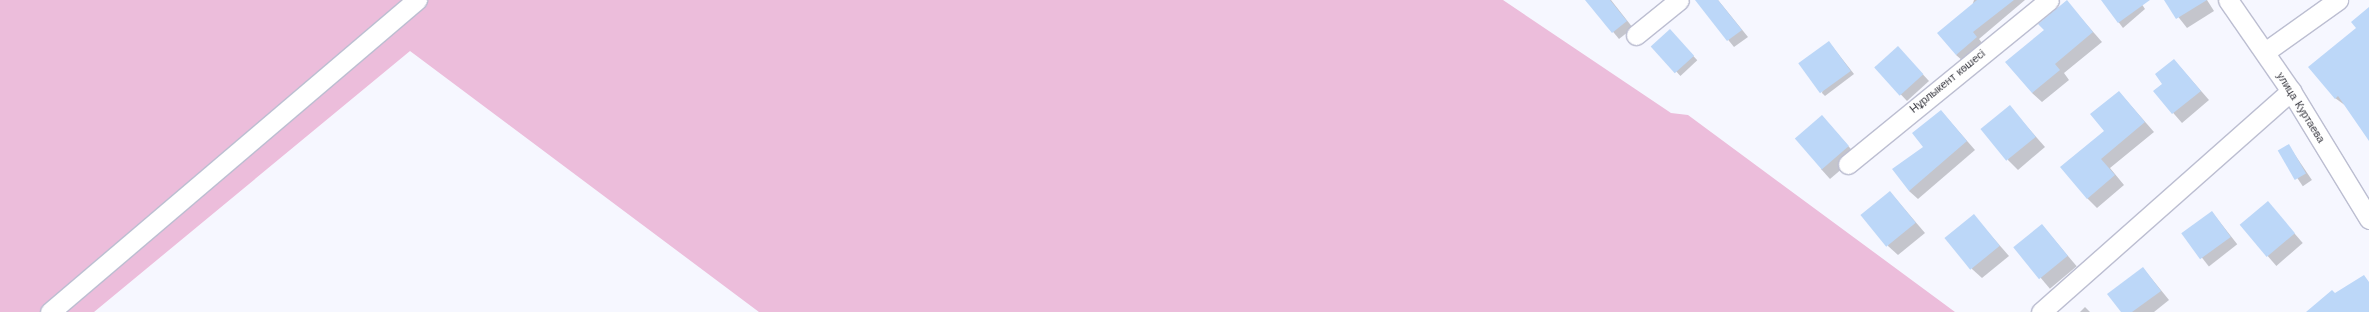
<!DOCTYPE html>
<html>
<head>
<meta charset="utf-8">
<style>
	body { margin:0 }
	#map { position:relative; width:2369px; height:312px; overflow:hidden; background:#f6f7ff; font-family:"Work Sans",sans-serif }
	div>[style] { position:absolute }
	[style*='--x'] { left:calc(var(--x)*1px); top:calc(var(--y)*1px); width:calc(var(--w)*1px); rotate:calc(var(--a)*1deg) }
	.green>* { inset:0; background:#ecbddb }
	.shadow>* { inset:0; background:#0003; transform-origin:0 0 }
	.building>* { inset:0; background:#bcd7f8; transform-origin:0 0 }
	.roads { filter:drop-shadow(1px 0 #bcbed1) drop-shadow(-1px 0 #bcbed1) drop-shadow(0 1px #bcbed1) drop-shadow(0 -1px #bcbed1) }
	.minor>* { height:19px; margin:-9.5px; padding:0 9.5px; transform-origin:9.5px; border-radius:9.5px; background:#fff }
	span { translate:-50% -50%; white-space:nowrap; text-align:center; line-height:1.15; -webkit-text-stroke:3.5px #fff; paint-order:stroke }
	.street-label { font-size:11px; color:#36363e }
</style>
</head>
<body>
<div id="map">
	<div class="green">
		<i style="clip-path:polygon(0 0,1503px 0,1671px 113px,1688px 115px,1955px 312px,759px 312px,410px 51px,94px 312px,0 312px)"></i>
	</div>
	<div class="shadow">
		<i style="clip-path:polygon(1587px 0,1611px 0,1633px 28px,1619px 39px)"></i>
		<i style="clip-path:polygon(1707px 0,1718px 0,1748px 37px,1734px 47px,1700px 5px)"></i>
		<i style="clip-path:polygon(1974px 0,2025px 0,1979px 39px,1983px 44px,1963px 61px,1956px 55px)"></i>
		<i style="clip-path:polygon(2102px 0,2139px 0,2145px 9px,2123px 28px)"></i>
		<i style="clip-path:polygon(2165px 0,2207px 0,2214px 11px,2187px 28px)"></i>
		<i style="clip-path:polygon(2067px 2px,2102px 42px,2064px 73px,2069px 80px,2042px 102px,2032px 93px,2045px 30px)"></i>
		<i style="clip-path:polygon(2369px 9px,2369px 139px,2346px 106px,2335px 98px,2358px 28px)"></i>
		<i style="left:1670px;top:31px;width:40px;height:23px;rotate:47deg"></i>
		<i style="clip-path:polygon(1832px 46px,1854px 74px,1825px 96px,1822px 93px)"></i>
		<i style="clip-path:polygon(1904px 54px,1929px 81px,1907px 101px,1875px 67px)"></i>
		<i style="clip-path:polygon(2174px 60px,2209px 100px,2182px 123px,2154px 91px,2163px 84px)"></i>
		<i style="clip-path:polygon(2119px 92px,2154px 132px,2110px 168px,2124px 185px,2097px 208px,2087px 198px)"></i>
		<i style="clip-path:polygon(2010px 107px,2045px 147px,2018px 170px,2008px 160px)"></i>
		<i style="clip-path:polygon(1941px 111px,1975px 150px,1918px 199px,1909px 191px)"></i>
		<i style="clip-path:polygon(1822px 116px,1857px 156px,1830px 179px,1821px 169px)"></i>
		<i style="left:2289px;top:146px;width:41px;height:11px;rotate:56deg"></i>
		<i style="clip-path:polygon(1890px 192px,1925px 233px,1898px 255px,1888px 246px)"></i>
		<i style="left:2268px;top:203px;width:53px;height:35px;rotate:49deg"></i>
		<i style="left:2212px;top:212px;width:41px;height:36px;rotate:52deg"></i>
		<i style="clip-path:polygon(1974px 216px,2009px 256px,1982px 278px,1972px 269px)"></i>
		<i style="left:2042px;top:225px;width:54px;height:35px;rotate:50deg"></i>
		<i style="clip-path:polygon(2143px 268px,2169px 300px,2154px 312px,2122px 312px)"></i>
		<i style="clip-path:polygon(2085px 307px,2090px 312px,2080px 312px)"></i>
	</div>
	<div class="building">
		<i style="clip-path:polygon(1585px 0,1610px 0,1627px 21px,1612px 33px)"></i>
		<i style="clip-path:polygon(1695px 0,1718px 0,1742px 30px,1727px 41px)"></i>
		<i style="clip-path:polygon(1977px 0,2014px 0,1973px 32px,1977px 37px,1956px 55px,1937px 33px)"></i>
		<i style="clip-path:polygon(2067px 0,2093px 32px,2055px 64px,2060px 70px,2032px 93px,2005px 62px,2044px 30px,2038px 24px)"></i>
		<i style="clip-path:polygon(2101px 0,2150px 0,2118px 23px)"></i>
		<i style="clip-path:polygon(2164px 0,2207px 0,2176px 19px)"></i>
		<i style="clip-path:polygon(2369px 7px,2369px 141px,2338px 96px,2335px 99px,2308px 67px,2356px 28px,2351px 22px)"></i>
		<i style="left:1670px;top:29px;width:36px;height:26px;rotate:48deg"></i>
		<i style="left:1829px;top:41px;width:37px;height:38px;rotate:54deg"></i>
		<i style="left:1898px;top:46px;width:38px;height:32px;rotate:48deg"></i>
		<i style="clip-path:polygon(2174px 59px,2201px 91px,2172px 114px,2153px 91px,2162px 84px,2155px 74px)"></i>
		<i style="clip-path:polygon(2119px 91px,2145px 122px,2101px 159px,2115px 175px,2087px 199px,2060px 167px,2104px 131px,2090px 114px)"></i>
		<i style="left:2010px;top:105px;width:41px;height:38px;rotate:51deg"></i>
		<i style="clip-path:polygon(1941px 110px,1967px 141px,1909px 191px,1892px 169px,1923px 147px,1912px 133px)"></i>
		<i style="left:1822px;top:115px;width:41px;height:36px;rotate:49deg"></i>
		<i style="left:2289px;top:144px;width:34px;height:13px;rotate:60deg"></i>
		<i style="left:1890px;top:191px;width:41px;height:38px;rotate:51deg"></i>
		<i style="left:2268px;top:201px;width:42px;height:37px;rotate:50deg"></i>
		<i style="left:2212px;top:211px;width:32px;height:38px;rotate:54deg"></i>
		<i style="left:1974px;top:214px;width:41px;height:38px;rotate:51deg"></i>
		<i style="left:2042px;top:224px;width:41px;height:37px;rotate:51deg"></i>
		<i style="clip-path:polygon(2143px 267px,2161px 291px,2132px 312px,2121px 312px,2107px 294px)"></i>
		<i style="clip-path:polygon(2364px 275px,2369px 282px,2369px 312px,2306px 312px,2332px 290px,2335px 293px)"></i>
	</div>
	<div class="roads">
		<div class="minor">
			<i style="--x:2228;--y:0;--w:111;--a:55.3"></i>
			<i style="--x:2291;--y:91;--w:150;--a:58.6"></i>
			<i style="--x:1636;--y:35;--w:55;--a:-39.1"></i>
			<i style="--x:2265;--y:52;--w:90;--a:-35.5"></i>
			<i style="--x:1848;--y:164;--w:259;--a:-39.2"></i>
			<i style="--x:50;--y:312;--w:482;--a:-40.4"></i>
			<i style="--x:2041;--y:312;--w:334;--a:-41.5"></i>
		</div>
	</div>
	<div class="street-label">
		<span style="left:1948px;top:82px;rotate:-39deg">Нұрлыкент көшесі</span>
		<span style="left:2300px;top:108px;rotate:58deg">улица Куртаева</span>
	</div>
</div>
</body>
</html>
